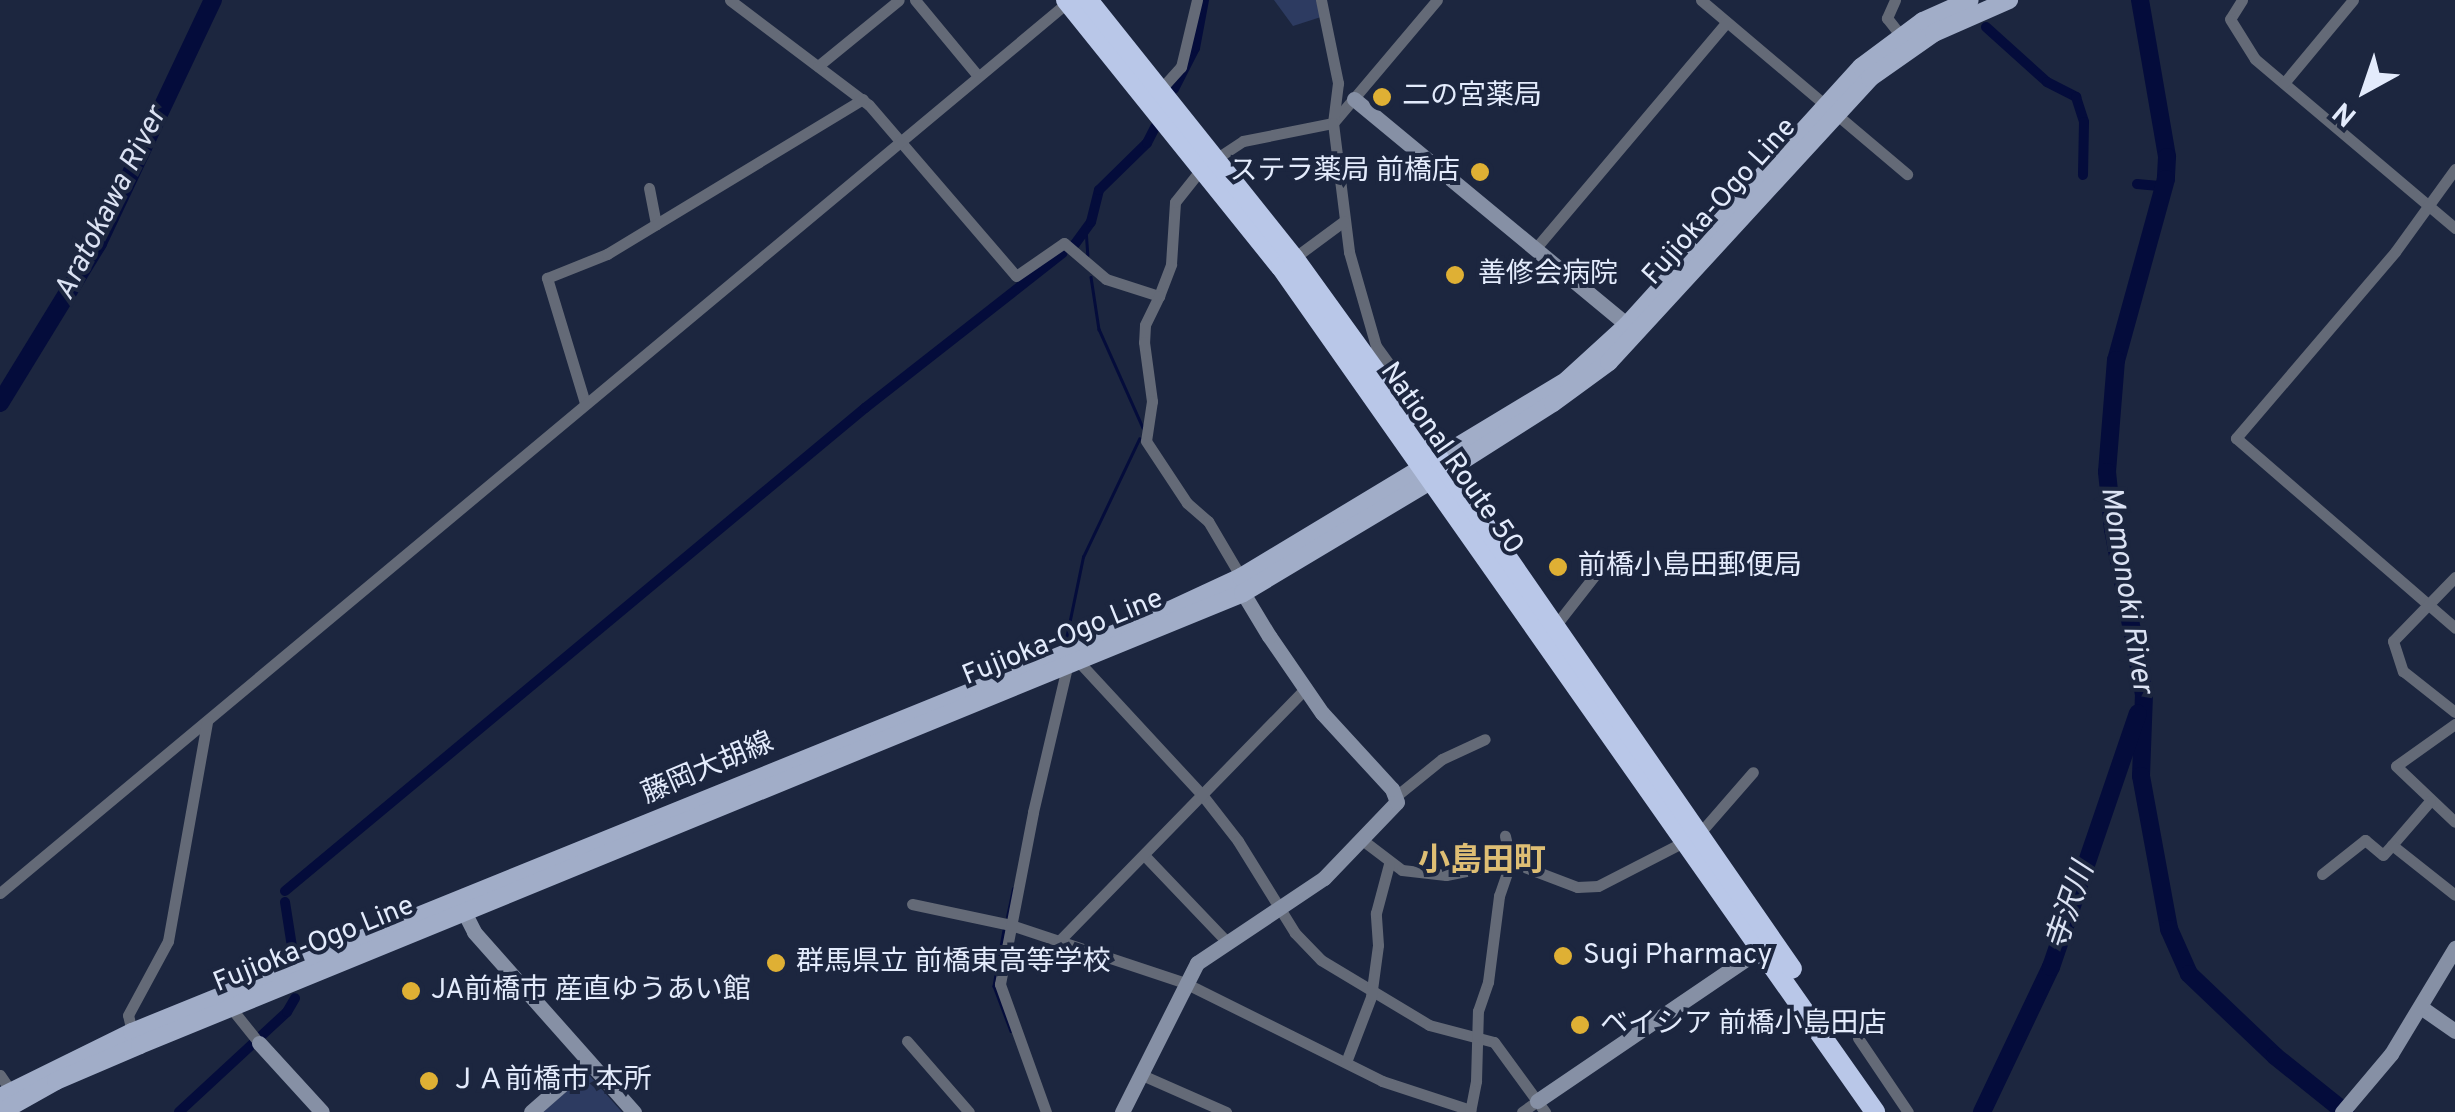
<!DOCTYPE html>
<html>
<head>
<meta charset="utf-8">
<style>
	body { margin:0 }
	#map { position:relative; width:2455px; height:1112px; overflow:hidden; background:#1c263f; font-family:Overpass,"Noto Sans JP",sans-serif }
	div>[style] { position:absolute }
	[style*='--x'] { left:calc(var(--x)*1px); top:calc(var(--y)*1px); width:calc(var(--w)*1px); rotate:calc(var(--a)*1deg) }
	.green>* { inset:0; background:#2d3b61 }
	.stream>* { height:2.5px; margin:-1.25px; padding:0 1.25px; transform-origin:1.25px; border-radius:1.25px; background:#040c3b }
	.canal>* { height:10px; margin:-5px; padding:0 5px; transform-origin:5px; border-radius:5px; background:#040c3b }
	.river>* { height:18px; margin:-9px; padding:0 9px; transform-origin:9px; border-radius:9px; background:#040c3b }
	.street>* { height:11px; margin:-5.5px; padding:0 5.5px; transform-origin:5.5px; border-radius:5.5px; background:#646a77 }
	.secondary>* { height:15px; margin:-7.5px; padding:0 7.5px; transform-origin:7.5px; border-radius:7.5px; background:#8690a5 }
	.primary>* { height:18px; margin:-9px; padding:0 9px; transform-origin:9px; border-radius:9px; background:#a1adc8 }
	.highway>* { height:20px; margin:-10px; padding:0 10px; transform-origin:10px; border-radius:10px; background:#b9c7e8 }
	.dots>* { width:28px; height:28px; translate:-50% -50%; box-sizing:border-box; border:5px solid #1c263f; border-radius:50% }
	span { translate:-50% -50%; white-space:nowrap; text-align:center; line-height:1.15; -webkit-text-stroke:8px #1c263f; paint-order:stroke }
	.poi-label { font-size:28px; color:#e3ebfc }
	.left { translate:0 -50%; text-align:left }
	.right { translate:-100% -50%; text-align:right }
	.street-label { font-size:28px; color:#e3ebfc }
	.water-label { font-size:30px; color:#dbe2f3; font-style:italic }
	.quarter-label { font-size:32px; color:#debe74; font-weight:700 }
	.north { position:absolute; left:2315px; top:40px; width:100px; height:100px; -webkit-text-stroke:8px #1c263f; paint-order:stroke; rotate:220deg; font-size:28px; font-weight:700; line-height:40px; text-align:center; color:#e3ebfc }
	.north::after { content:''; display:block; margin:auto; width:35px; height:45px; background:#e3ebfc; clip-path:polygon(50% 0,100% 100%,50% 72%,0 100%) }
</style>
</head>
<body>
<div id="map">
	<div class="green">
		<i style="clip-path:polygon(1274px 0,1316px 0,1321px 17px,1293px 26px)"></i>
		<i style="clip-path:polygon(589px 1075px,622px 1112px,543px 1112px,583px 1077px)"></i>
	</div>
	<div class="stream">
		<i style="--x:1086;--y:229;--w:26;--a:86"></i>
		<i style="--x:1091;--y:277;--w:53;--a:81.3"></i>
		<i style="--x:1099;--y:329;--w:108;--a:66"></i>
		<i style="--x:1066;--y:639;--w:84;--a:-78.3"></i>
		<i style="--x:1083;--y:557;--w:131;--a:-64.6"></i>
		<i style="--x:1007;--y:917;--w:29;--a:-78"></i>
		<i style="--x:1004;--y:930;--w:57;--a:100.1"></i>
		<i style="--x:994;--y:986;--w:48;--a:69.3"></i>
	</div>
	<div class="canal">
		<i style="--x:1986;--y:27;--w:82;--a:42"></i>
		<i style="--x:2047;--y:82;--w:33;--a:27"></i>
		<i style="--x:2076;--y:97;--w:26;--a:72"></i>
		<i style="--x:2084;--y:122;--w:53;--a:91.1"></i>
		<i style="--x:1174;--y:89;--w:46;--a:-62.9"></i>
		<i style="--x:1195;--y:48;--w:49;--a:-79.4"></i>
		<i style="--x:2137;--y:184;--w:25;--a:5"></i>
		<i style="--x:1075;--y:244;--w:27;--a:-54"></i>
		<i style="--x:1091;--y:222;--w:33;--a:-76"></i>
		<i style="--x:1099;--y:190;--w:67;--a:-44.4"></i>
		<i style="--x:1147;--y:143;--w:18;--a:-63"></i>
		<i style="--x:285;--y:891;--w:755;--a:-39.79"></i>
		<i style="--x:865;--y:408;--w:251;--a:-38.1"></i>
		<i style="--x:285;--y:902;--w:52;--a:81.1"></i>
		<i style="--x:179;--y:1112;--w:147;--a:-42.8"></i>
		<i style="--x:287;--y:1012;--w:16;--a:-60"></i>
	</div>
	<div class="river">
		<i style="--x:2140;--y:0;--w:159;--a:80.2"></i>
		<i style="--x:2167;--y:157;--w:22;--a:93"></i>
		<i style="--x:2166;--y:179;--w:188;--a:105.4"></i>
		<i style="--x:2116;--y:360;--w:112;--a:94.6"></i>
		<i style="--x:2107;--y:472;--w:57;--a:84"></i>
		<i style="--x:2113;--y:529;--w:168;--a:79.4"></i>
		<i style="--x:2144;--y:694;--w:82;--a:92.1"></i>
		<i style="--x:2141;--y:776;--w:156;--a:79.6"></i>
		<i style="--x:2169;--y:929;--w:49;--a:66"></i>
		<i style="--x:2189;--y:974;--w:119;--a:43.6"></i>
		<i style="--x:2275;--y:1056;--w:90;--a:38.7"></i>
		<i style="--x:0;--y:403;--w:188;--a:-58.5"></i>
		<i style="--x:98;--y:243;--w:269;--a:-64.7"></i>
		<i style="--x:1982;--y:1112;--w:161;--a:-64.6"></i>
		<i style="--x:2051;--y:967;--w:268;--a:-71.1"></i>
	</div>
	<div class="street">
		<i style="--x:730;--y:0;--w:174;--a:37.1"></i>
		<i style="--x:869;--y:105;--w:225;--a:49.3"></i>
		<i style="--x:1016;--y:276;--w:58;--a:-34.5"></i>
		<i style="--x:1064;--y:243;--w:55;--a:40.6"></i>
		<i style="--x:1106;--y:279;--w:56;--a:17.8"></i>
		<i style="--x:1159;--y:296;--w:34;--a:-69"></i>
		<i style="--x:1171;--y:264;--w:62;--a:-86.3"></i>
		<i style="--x:1175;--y:202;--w:43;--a:-51.5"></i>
		<i style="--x:1202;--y:168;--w:49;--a:-33.4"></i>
		<i style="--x:1243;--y:141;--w:92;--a:-11.3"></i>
		<i style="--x:1333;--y:123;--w:161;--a:-49.8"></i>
		<i style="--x:915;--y:0;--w:99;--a:50.3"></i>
		<i style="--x:1321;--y:0;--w:85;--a:78.4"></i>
		<i style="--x:1338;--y:83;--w:40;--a:97.1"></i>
		<i style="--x:1333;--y:123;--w:130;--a:82.9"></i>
		<i style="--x:1349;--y:252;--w:98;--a:74"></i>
		<i style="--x:1376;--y:346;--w:37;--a:54"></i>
		<i style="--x:1701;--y:0;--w:270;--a:40.2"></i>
		<i style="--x:1895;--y:0;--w:20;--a:114"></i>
		<i style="--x:1887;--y:18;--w:23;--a:52"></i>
		<i style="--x:2242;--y:0;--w:22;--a:122"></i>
		<i style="--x:2230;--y:19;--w:47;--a:58"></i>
		<i style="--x:2255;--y:59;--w:262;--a:40.2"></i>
		<i style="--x:818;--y:66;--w:104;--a:-39.2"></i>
		<i style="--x:2284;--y:83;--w:108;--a:-50.3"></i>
		<i style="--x:1160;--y:90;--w:31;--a:-48"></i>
		<i style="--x:1181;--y:67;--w:69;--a:-76.6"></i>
		<i style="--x:2455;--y:169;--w:102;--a:125.9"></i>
		<i style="--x:2395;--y:252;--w:245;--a:130.5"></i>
		<i style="--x:2236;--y:438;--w:290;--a:40.9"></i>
		<i style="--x:649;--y:188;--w:37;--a:79"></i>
		<i style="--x:1535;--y:249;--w:297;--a:-49.8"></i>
		<i style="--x:1294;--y:258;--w:62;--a:-36.5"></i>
		<i style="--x:1159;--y:296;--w:32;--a:116"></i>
		<i style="--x:1145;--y:325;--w:17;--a:93"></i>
		<i style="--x:1144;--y:342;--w:60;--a:82.3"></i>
		<i style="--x:1152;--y:401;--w:40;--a:98.5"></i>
		<i style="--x:1146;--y:441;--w:74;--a:56.5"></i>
		<i style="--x:1187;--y:503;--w:28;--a:41"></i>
		<i style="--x:1208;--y:521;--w:65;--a:59.5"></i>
		<i style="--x:585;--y:403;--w:131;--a:-106.9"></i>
		<i style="--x:547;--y:278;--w:65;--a:-21.8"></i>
		<i style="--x:607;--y:254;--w:299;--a:-31.2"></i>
		<i style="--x:2455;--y:577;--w:89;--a:134.1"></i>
		<i style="--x:2393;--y:641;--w:32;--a:72"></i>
		<i style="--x:2403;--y:671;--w:66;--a:38.3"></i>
		<i style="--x:1555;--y:626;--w:83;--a:-51.9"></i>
		<i style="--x:1079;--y:662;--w:183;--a:47.2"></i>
		<i style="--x:1203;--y:796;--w:57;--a:52.1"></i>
		<i style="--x:1238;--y:841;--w:108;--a:58.2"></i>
		<i style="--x:1295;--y:933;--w:37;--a:46"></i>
		<i style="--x:1321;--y:960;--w:126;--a:31"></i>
		<i style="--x:1429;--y:1025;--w:67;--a:14.7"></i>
		<i style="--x:1494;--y:1042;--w:87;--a:53.9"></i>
		<i style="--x:2455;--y:724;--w:72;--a:144.6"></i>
		<i style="--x:2396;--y:766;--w:81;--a:43.5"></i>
		<i style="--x:1395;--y:797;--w:60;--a:-39"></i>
		<i style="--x:1442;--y:759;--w:47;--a:-24.9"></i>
		<i style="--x:1361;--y:839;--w:51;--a:37.1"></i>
		<i style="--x:1402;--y:870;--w:44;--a:6.5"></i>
		<i style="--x:1446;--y:875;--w:66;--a:-11.3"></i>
		<i style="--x:1511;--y:862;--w:71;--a:20.7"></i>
		<i style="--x:1577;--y:887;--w:21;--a:-3"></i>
		<i style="--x:1598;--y:886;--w:114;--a:-27.2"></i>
		<i style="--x:1699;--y:834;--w:82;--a:-48.9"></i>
		<i style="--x:2392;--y:845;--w:58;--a:-49.2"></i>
		<i style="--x:1144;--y:855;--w:122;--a:46.3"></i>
		<i style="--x:2322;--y:874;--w:55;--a:-38.3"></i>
		<i style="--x:2365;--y:840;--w:23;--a:40"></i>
		<i style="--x:2383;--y:855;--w:13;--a:-48"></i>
		<i style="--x:2392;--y:845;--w:80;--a:38.4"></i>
		<i style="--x:0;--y:893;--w:1391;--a:-39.84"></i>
		<i style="--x:912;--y:904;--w:101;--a:12"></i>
		<i style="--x:1011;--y:925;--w:183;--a:18.4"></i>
		<i style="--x:1185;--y:983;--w:220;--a:26.4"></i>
		<i style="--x:1382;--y:1081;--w:93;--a:18.2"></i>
		<i style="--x:1059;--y:941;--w:354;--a:-45.7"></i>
		<i style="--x:231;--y:1008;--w:45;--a:51.3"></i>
		<i style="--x:132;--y:1032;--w:17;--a:-103"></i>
		<i style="--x:128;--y:1015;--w:84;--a:-61.6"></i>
		<i style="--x:168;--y:941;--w:223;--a:-79.9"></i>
		<i style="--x:1858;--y:1038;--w:89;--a:56"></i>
		<i style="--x:907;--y:1041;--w:94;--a:48.9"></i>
		<i style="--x:1346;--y:1062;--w:70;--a:-69"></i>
		<i style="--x:1371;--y:997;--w:52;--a:-82.3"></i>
		<i style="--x:1378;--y:945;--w:32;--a:-94"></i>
		<i style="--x:1376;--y:913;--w:51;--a:-75.1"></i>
		<i style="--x:0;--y:1075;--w:18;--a:56"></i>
		<i style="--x:1142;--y:1075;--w:92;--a:23.8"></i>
		<i style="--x:1046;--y:1112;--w:136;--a:-109.8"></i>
		<i style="--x:1000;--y:984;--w:175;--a:-79.1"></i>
		<i style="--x:1033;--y:812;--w:149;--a:-76.8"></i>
		<i style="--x:1470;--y:1112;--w:32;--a:-79"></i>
		<i style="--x:1476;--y:1081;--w:70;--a:-88.4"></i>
		<i style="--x:1478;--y:1011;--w:31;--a:-71"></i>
		<i style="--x:1488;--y:982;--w:87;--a:-82.7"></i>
		<i style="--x:1499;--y:896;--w:36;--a:-71"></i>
		<i style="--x:1511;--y:862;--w:27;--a:-103"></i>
		<i style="--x:1522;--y:1112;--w:19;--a:-36"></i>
	</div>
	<div class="secondary">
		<i style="--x:1354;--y:99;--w:354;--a:39.6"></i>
		<i style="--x:460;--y:904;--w:31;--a:63"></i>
		<i style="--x:474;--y:932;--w:241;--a:48.4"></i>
		<i style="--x:2422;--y:1008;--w:40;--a:34.9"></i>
		<i style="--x:259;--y:1043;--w:93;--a:47.6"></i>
		<i style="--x:1537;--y:1101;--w:271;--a:-34.2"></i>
		<i style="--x:531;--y:1112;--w:76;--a:-41.3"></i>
		<i style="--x:1122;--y:1112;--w:167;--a:-63.3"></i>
		<i style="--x:1197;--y:963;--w:153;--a:-33.8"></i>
		<i style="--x:1324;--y:878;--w:105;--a:-46.2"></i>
		<i style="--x:1397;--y:802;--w:14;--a:-111"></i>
		<i style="--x:1392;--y:789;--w:103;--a:-132.6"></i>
		<i style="--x:1322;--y:713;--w:93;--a:-124.5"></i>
		<i style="--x:1269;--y:636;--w:50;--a:-121.2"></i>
		<i style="--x:1243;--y:593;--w:10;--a:-96"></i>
		<i style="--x:2342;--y:1112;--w:76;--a:-49.8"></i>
		<i style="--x:2391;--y:1054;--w:124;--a:-58.9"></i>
	</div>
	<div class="primary">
		<i style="--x:0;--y:1097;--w:147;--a:-26.2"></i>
		<i style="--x:132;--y:1032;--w:1104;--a:-22.08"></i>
		<i style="--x:1155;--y:617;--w:95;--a:-24.9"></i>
		<i style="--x:1241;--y:577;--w:381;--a:-31.1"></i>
		<i style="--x:1567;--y:380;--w:81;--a:-42.5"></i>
		<i style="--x:1627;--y:325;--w:348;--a:-47.8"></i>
		<i style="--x:1861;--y:67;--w:77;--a:-36.6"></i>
		<i style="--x:1923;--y:21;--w:51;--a:-24.1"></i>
		<i style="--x:1;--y:1112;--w:63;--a:-29.4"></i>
		<i style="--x:56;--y:1081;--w:91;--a:-23.2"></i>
		<i style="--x:140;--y:1045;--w:1192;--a:-22.28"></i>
		<i style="--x:1243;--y:593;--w:220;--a:-30.9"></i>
		<i style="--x:1432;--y:480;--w:143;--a:-32.5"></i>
		<i style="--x:1553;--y:403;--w:69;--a:-36.2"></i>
		<i style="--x:1609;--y:362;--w:386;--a:-47.4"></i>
		<i style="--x:1870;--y:78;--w:78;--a:-35.1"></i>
		<i style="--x:1934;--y:33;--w:82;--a:-23.7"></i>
	</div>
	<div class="highway">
		<i style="--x:1066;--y:0;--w:343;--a:51.2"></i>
		<i style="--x:1281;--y:267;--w:1033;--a:54.89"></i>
		<i style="--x:1088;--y:0;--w:330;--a:51.4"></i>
		<i style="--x:1294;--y:258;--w:248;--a:54.2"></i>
		<i style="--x:1439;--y:459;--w:620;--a:55.31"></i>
	</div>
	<div class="dots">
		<i style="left:1382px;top:97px;background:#dfb034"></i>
		<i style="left:1480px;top:172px;background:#dfb034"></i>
		<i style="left:1455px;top:275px;background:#dfb034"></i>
		<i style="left:1558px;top:567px;background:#dfb034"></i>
		<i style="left:1563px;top:956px;background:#dfb034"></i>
		<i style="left:776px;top:963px;background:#dfb034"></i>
		<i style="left:411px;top:991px;background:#dfb034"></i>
		<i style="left:1580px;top:1025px;background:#dfb034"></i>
		<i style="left:429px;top:1081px;background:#dfb034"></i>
	</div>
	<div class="poi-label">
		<span class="left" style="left:1402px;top:97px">二の宮薬局</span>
		<span class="right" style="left:1460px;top:172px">ステラ薬局 前橋店</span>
		<span class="left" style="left:1478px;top:275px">善修会病院</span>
		<span class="left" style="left:1578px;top:567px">前橋小島田郵便局</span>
		<span class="left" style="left:1583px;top:956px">Sugi Pharmacy</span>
		<span class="left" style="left:796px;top:963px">群馬県立 前橋東高等学校</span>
		<span class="left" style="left:431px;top:991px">JA前橋市 産直ゆうあい館</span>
		<span class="left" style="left:1600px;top:1025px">ベイシア 前橋小島田店</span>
		<span class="left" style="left:449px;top:1081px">ＪＡ前橋市 本所</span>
	</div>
	<div class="street-label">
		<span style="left:1720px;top:202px;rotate:-48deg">Fujioka-Ogo Line</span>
		<span style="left:1451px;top:459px;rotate:55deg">National Route 50</span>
		<span style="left:1063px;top:638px;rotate:-22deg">Fujioka-Ogo Line</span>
		<span style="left:708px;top:769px;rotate:-23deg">藤岡大胡線</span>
		<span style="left:314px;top:945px;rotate:-22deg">Fujioka-Ogo Line</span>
	</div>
	<div class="water-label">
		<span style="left:112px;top:204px;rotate:-63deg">Aratokawa River</span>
		<span style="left:2125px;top:590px;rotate:81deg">Momonoki River</span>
		<span style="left:2072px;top:907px;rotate:-71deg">寺沢川</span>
	</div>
	<div class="quarter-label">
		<span style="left:1482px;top:862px">小島田町</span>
	</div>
	<div class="north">N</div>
</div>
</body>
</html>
